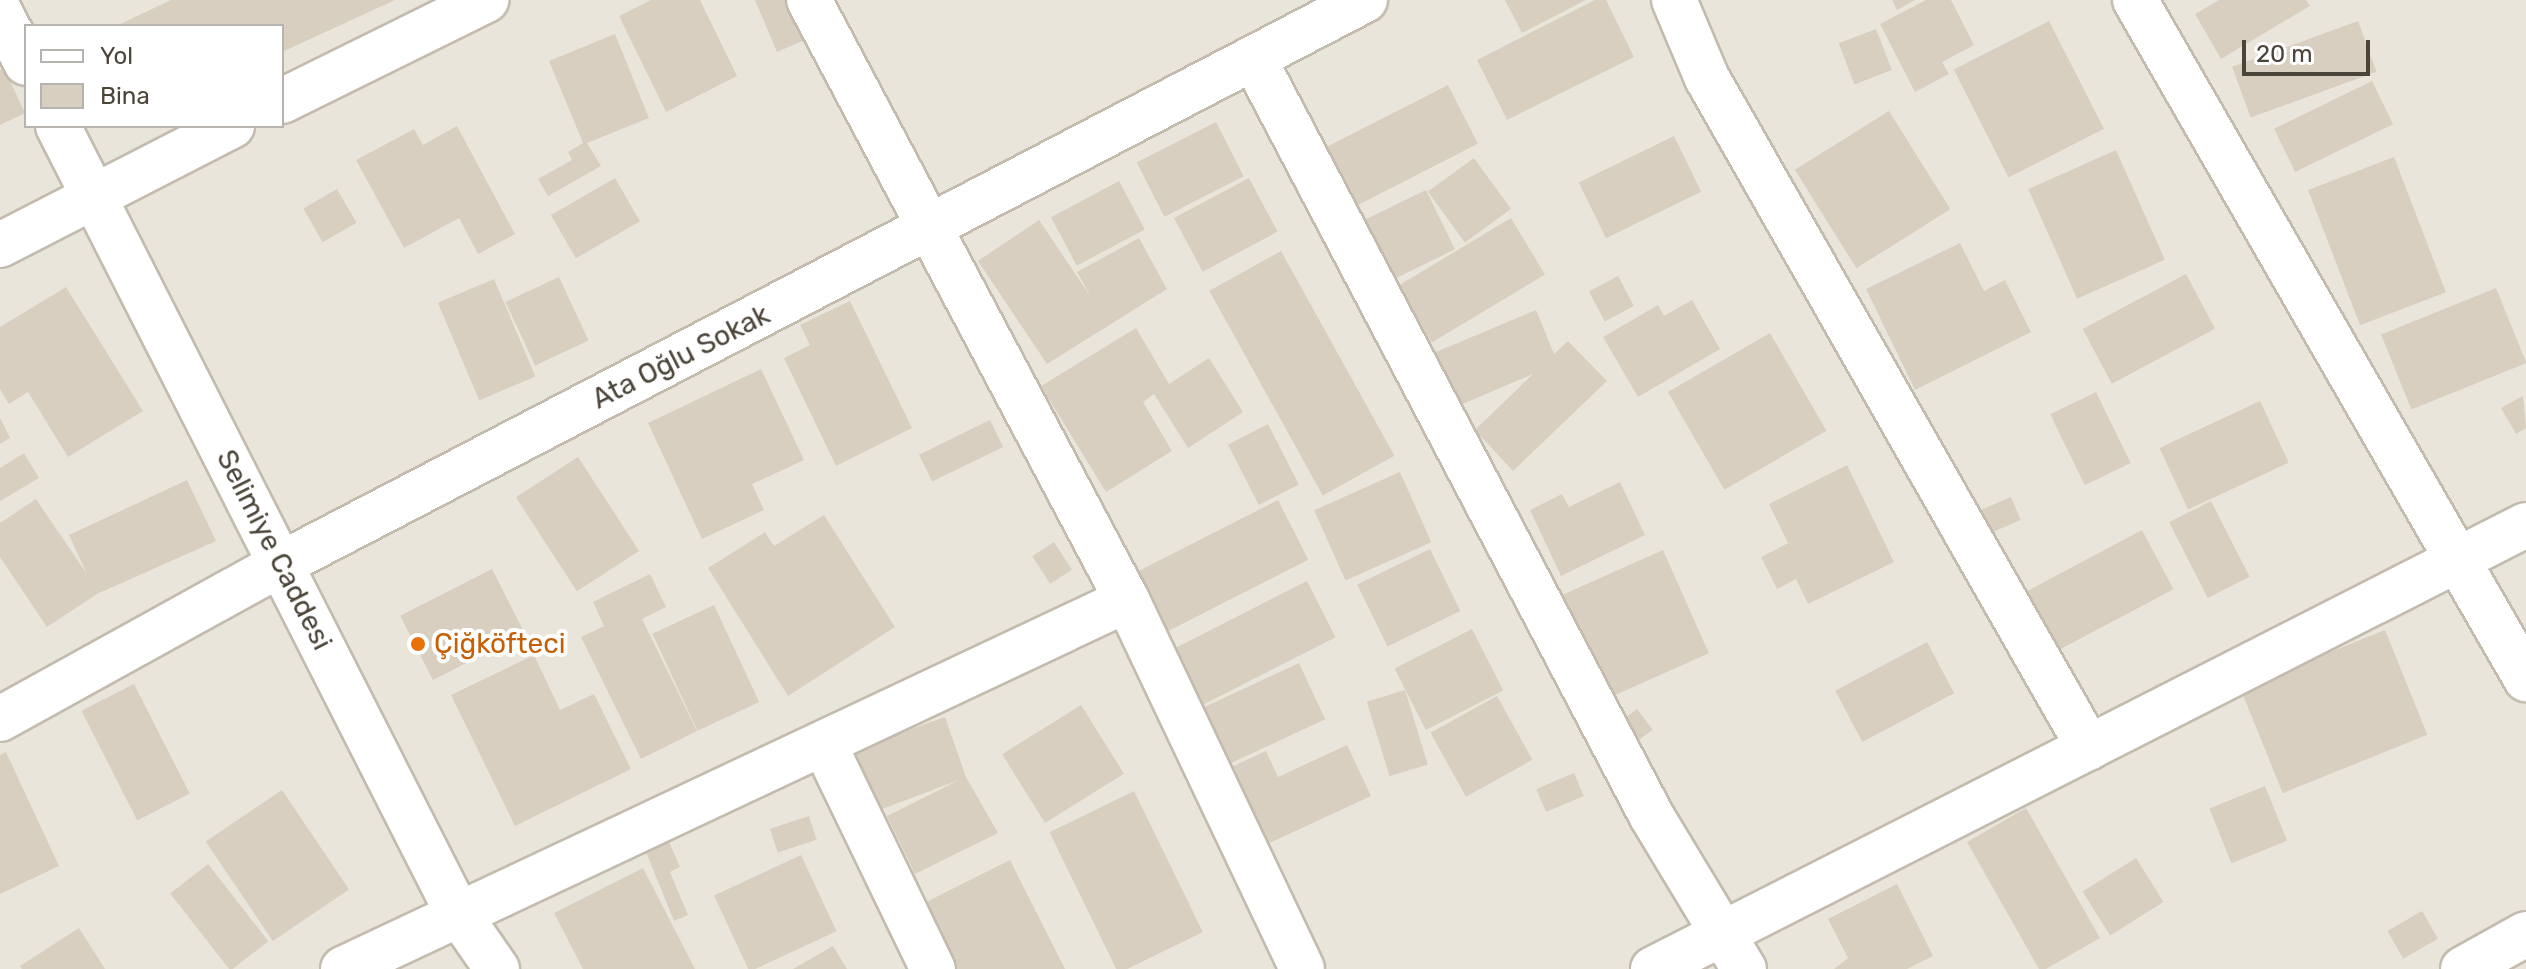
<!DOCTYPE html>
<html>
<head>
<meta charset="utf-8">
<style>
	body { margin:0 }
	#map { position:relative; width:2526px; height:969px; overflow:hidden; background:#f6f3ec; font-family:Rubik,sans-serif }
	div>[style] { position:absolute }
	[style*='--x'] { left:calc(var(--x)*1px); top:calc(var(--y)*1px); width:calc(var(--w)*1px); rotate:calc(var(--a)*1deg) }
	.residential>* { inset:0; background:#eae5da }
	.building>* { inset:0; background:#d8cfc1; transform-origin:0 0 }
	.roads { filter:drop-shadow(2px 0 #c2bbae) drop-shadow(-2px 0 #c2bbae) drop-shadow(0 2px #c2bbae) drop-shadow(0 -2px #c2bbae) }
	.minor>* { height:44px; margin:-22px; padding:0 22px; transform-origin:22px; border-radius:22px; background:#fff }
	.dots>* { width:22px; height:22px; translate:-50% -50%; box-sizing:border-box; border:4px solid #fff; border-radius:50% }
	span { translate:-50% -50%; white-space:nowrap; text-align:center; line-height:1.15; -webkit-text-stroke:8px #fff; paint-order:stroke }
	.street-label { font-size:28px; color:#4b4439 }
	.food-label { font-size:28px; color:#c56008 }
	.left { translate:0 -50%; text-align:left }
	.legend { position:absolute; left:24px; top:24px; width:260px; height:104px; box-sizing:border-box; background:#fff; border:2px solid #b7b4b0; margin:0; padding:10px 14px; list-style:none; font-size:24px; color:#4b4439 }
	.legend li { display:flex; align-items:center; gap:16px; height:40px }
	.legend b { width:40px; border:2px solid #b7b4b0 }
	.scale { position:absolute; left:2242px; top:40px; width:128px; height:36px; box-sizing:border-box; border:4px solid #4b4439; border-top:0; padding-left:10px; font-size:24px; line-height:28px; white-space:nowrap; color:#4b4439; -webkit-text-stroke:6px #fff; paint-order:stroke }
</style>
</head>
<body>
<div id="map">
	<div class="residential">
		<i style="clip-path:polygon(evenodd,0 0,2526px 0,2526px 969px,0 969px,0 0,26px 26px,282px 26px,282px 126px,26px 126px,26px 26px)"></i>
	</div>
	<div class="building">
		<i style="clip-path:polygon(171px 0,395px 0,282px 52px,282px 26px,116px 26px)"></i>
		<i style="clip-path:polygon(651px 0,700px 0,737px 76px,666px 112px,619px 16px)"></i>
		<i style="clip-path:polygon(755px 0,791px 0,807px 39px,777px 52px)"></i>
		<i style="clip-path:polygon(1505px 0,1586px 0,1522px 33px)"></i>
		<i style="clip-path:polygon(1595px 0,1606px 0,1634px 57px,1507px 120px,1477px 60px)"></i>
		<i style="clip-path:polygon(1892px 0,1915px 0,1897px 10px)"></i>
		<i style="clip-path:polygon(1926px 0,1951px 0,1974px 45px,1942px 62px,1949px 74px,1915px 92px,1880px 24px)"></i>
		<i style="clip-path:polygon(2219px 0,2306px 0,2310px 6px,2221px 59px,2195px 14px)"></i>
		<i style="left:2049px;top:21px;width:121px;height:107px;rotate:63deg"></i>
		<i style="left:2358px;top:21px;width:54px;height:134px;rotate:70deg"></i>
		<i style="left:1876px;top:29px;width:44px;height:40px;rotate:69deg"></i>
		<i style="clip-path:polygon(615px 34px,649px 118px,587px 143px,601px 166px,548px 196px,538px 179px,572px 160px,568px 152px,583px 143px,549px 61px)"></i>
		<i style="clip-path:polygon(4px 68px,25px 113px,0 125px,0 70px)"></i>
		<i style="left:2372px;top:81px;width:48px;height:109px;rotate:64deg"></i>
		<i style="left:1448px;top:85px;width:66px;height:137px;rotate:63deg"></i>
		<i style="left:1889px;top:111px;width:116px;height:111px;rotate:58deg"></i>
		<i style="left:1216px;top:122px;width:61px;height:89px;rotate:63deg"></i>
		<i style="clip-path:polygon(457px 126px,515px 234px,478px 254px,459px 218px,404px 248px,356px 160px,414px 129px,423px 145px)"></i>
		<i style="left:1674px;top:136px;width:62px;height:106px;rotate:64deg"></i>
		<i style="left:2116px;top:150px;width:120px;height:96px;rotate:66deg"></i>
		<i style="left:2394px;top:157px;width:145px;height:92px;rotate:69deg"></i>
		<i style="left:1474px;top:158px;width:63px;height:57px;rotate:54deg"></i>
		<i style="left:615px;top:178px;width:50px;height:74px;rotate:60deg"></i>
		<i style="left:1249px;top:178px;width:61px;height:85px;rotate:62deg"></i>
		<i style="left:1119px;top:181px;width:55px;height:77px;rotate:62deg"></i>
		<i style="left:337px;top:189px;width:39px;height:39px;rotate:60deg"></i>
		<i style="left:1426px;top:190px;width:66px;height:67px;rotate:64deg"></i>
		<i style="left:1511px;top:218px;width:66px;height:132px;rotate:59deg"></i>
		<i style="clip-path:polygon(1039px 220px,1091px 297px,1077px 272px,1139px 238px,1167px 289px,1047px 364px,978px 261px)"></i>
		<i style="clip-path:polygon(1960px 243px,1984px 291px,2005px 280px,2031px 332px,1915px 390px,1866px 289px)"></i>
		<i style="left:1281px;top:251px;width:234px;height:82px;rotate:61deg"></i>
		<i style="left:2186px;top:274px;width:62px;height:117px;rotate:62deg"></i>
		<i style="left:1618px;top:276px;width:34px;height:33px;rotate:62deg"></i>
		<i style="left:559px;top:277px;width:70px;height:59px;rotate:65deg"></i>
		<i style="left:494px;top:279px;width:106px;height:61px;rotate:67deg"></i>
		<i style="clip-path:polygon(66px 287px,143px 411px,68px 457px,28px 392px,9px 404px,0 389px,0 327px)"></i>
		<i style="left:2496px;top:288px;width:81px;height:124px;rotate:68deg"></i>
		<i style="clip-path:polygon(1692px 300px,1720px 349px,1638px 397px,1603px 337px,1658px 305px,1664px 316px)"></i>
		<i style="clip-path:polygon(850px 301px,912px 428px,836px 466px,784px 358px,810px 345px,800px 325px)"></i>
		<i style="clip-path:polygon(1536px 310px,1554px 354px,1568px 341px,1607px 381px,1513px 471px,1475px 430px,1533px 374px,1458px 406px,1436px 352px)"></i>
		<i style="clip-path:polygon(1136px 328px,1169px 384px,1209px 358px,1243px 412px,1188px 448px,1154px 394px,1143px 402px,1172px 451px,1106px 492px,1041px 386px)"></i>
		<i style="left:1770px;top:333px;width:113px;height:118px;rotate:60deg"></i>
		<i style="clip-path:polygon(761px 369px,804px 460px,752px 484px,764px 510px,702px 539px,648px 423px)"></i>
		<i style="left:2096px;top:392px;width:79px;height:51px;rotate:64deg"></i>
		<i style="clip-path:polygon(2523px 396px,2526px 428px,2516px 434px,2501px 408px)"></i>
		<i style="left:2260px;top:401px;width:68px;height:111px;rotate:65deg"></i>
		<i style="clip-path:polygon(0 418px,10px 438px,0 444px)"></i>
		<i style="left:990px;top:420px;width:30px;height:79px;rotate:64deg"></i>
		<i style="left:1268px;top:424px;width:68px;height:45px;rotate:63deg"></i>
		<i style="clip-path:polygon(24px 453px,39px 478px,0 501px,0 468px)"></i>
		<i style="left:578px;top:457px;width:112px;height:74px;rotate:57deg"></i>
		<i style="clip-path:polygon(1847px 465px,1894px 562px,1808px 604px,1796px 579px,1777px 589px,1761px 557px,1788px 543px,1769px 504px)"></i>
		<i style="left:1400px;top:472px;width:77px;height:94px;rotate:66deg"></i>
		<i style="clip-path:polygon(187px 480px,216px 541px,97px 594px,47px 627px,0 557px,0 523px,36px 499px,87px 574px,69px 535px)"></i>
		<i style="clip-path:polygon(1620px 482px,1645px 535px,1561px 576px,1530px 510px,1562px 494px,1569px 507px)"></i>
		<i style="left:2011px;top:497px;width:25px;height:40px;rotate:67deg"></i>
		<i style="left:1278px;top:500px;width:67px;height:161px;rotate:63deg"></i>
		<i style="left:2211px;top:501px;width:85px;height:47px;rotate:63deg"></i>
		<i style="clip-path:polygon(824px 515px,895px 627px,788px 696px,708px 568px,765px 532px,774px 546px)"></i>
		<i style="left:2142px;top:530px;width:67px;height:142px;rotate:62deg"></i>
		<i style="left:1054px;top:542px;width:33px;height:26px;rotate:57deg"></i>
		<i style="left:1430px;top:549px;width:69px;height:81px;rotate:64deg"></i>
		<i style="left:1663px;top:550px;width:113px;height:116px;rotate:66deg"></i>
		<i style="left:492px;top:569px;width:72px;height:103px;rotate:63deg"></i>
		<i style="clip-path:polygon(650px 574px,666px 607px,642px 619px,697px 731px,641px 759px,581px 637px,604px 626px,593px 602px)"></i>
		<i style="left:1307px;top:581px;width:63px;height:152px;rotate:63deg"></i>
		<i style="left:714px;top:605px;width:107px;height:68px;rotate:65deg"></i>
		<i style="left:1472px;top:629px;width:69px;height:87px;rotate:63deg"></i>
		<i style="left:2385px;top:630px;width:113px;height:156px;rotate:68deg"></i>
		<i style="left:1927px;top:642px;width:58px;height:104px;rotate:62deg"></i>
		<i style="clip-path:polygon(534px 655px,560px 710px,594px 694px,631px 769px,515px 826px,451px 695px)"></i>
		<i style="left:1299px;top:663px;width:62px;height:106px;rotate:65deg"></i>
		<i style="left:134px;top:684px;width:123px;height:59px;rotate:63deg"></i>
		<i style="left:1405px;top:690px;width:78px;height:40px;rotate:73deg"></i>
		<i style="left:1497px;top:696px;width:73px;height:76px;rotate:61deg"></i>
		<i style="left:1081px;top:705px;width:81px;height:93px;rotate:58deg"></i>
		<i style="left:1637px;top:709px;width:26px;height:32px;rotate:53deg"></i>
		<i style="clip-path:polygon(945px 717px,966px 777px,998px 833px,915px 874px,887px 816px,959px 780px,877px 811px,855px 749px)"></i>
		<i style="clip-path:polygon(1347px 745px,1371px 796px,1265px 845px,1229px 768px,1266px 751px,1278px 777px)"></i>
		<i style="clip-path:polygon(6px 752px,59px 866px,0 894px,0 755px)"></i>
		<i style="left:1574px;top:773px;width:25px;height:41px;rotate:67deg"></i>
		<i style="left:2265px;top:786px;width:59px;height:60px;rotate:68deg"></i>
		<i style="left:282px;top:790px;width:120px;height:92px;rotate:56deg"></i>
		<i style="left:1134px;top:791px;width:157px;height:94px;rotate:64deg"></i>
		<i style="clip-path:polygon(2026px 808px,2100px 938px,2046px 969px,2039px 969px,1967px 842px)"></i>
		<i style="left:809px;top:816px;width:25px;height:41px;rotate:72deg"></i>
		<i style="clip-path:polygon(667px 837px,680px 867px,670px 872px,688px 915px,674px 921px,644px 847px)"></i>
		<i style="left:801px;top:855px;width:84px;height:96px;rotate:65deg"></i>
		<i style="left:2136px;top:858px;width:52px;height:63px;rotate:58deg"></i>
		<i style="clip-path:polygon(1010px 860px,1065px 969px,957px 969px,924px 903px)"></i>
		<i style="left:208px;top:864px;width:98px;height:48px;rotate:52deg"></i>
		<i style="clip-path:polygon(643px 868px,695px 969px,583px 969px,554px 913px)"></i>
		<i style="clip-path:polygon(1897px 884px,1933px 956px,1907px 969px,1834px 969px,1848px 958px,1828px 919px)"></i>
		<i style="left:2422px;top:911px;width:32px;height:40px;rotate:60deg"></i>
		<i style="clip-path:polygon(79px 928px,105px 969px,22px 969px,20px 966px)"></i>
		<i style="clip-path:polygon(833px 946px,847px 969px,793px 969px)"></i>
	</div>
	<div class="roads">
		<div class="minor">
			<i style="--x:809;--y:0;--w:679;--a:62.08"></i>
			<i style="--x:1127;--y:600;--w:408;--a:64.6"></i>
			<i style="--x:1674;--y:0;--w:85;--a:67.1"></i>
			<i style="--x:1707;--y:78;--w:771;--a:60.31"></i>
			<i style="--x:2135;--y:0;--w:784;--a:60.06"></i>
			<i style="--x:0;--y:12;--w:57;--a:63"></i>
			<i style="--x:1254;--y:59;--w:854;--a:62.29"></i>
			<i style="--x:1651;--y:815;--w:180;--a:58.9"></i>
			<i style="--x:282;--y:101;--w:228;--a:-26.3"></i>
			<i style="--x:58;--y:126;--w:879;--a:63.09"></i>
			<i style="--x:456;--y:910;--w:72;--a:55.2"></i>
			<i style="--x:0;--y:245;--w:261;--a:-27.2"></i>
			<i style="--x:0;--y:719;--w:321;--a:-28.9"></i>
			<i style="--x:281;--y:564;--w:1222;--a:-27.49"></i>
			<i style="--x:825;--y:746;--w:248;--a:64.2"></i>
			<i style="--x:343;--y:969;--w:866;--a:-25.2"></i>
			<i style="--x:1653;--y:969;--w:979;--a:-26.96"></i>
			<i style="--x:2463;--y:969;--w:72;--a:-29.1"></i>
		</div>
	</div>
	<div class="dots">
		<i style="left:418px;top:644px;background:#e8710a"></i>
	</div>
	<div class="street-label">
		<span style="left:681px;top:357px;rotate:-27deg">Ata Oğlu Sokak</span>
		<span style="left:274px;top:550px;rotate:63deg">Selimiye Caddesi</span>
	</div>
	<div class="food-label">
		<span class="left" style="left:434px;top:644px">Çiğköfteci</span>
	</div>
	<ul class="legend">
	<li><b style="height:10px;background:#fff"></b>Yol</li>
	<li><b style="height:22px;background:#d8cfc1"></b>Bina</li>
	</ul>
	<div class="scale">20 m</div>
</div>
</body>
</html>
